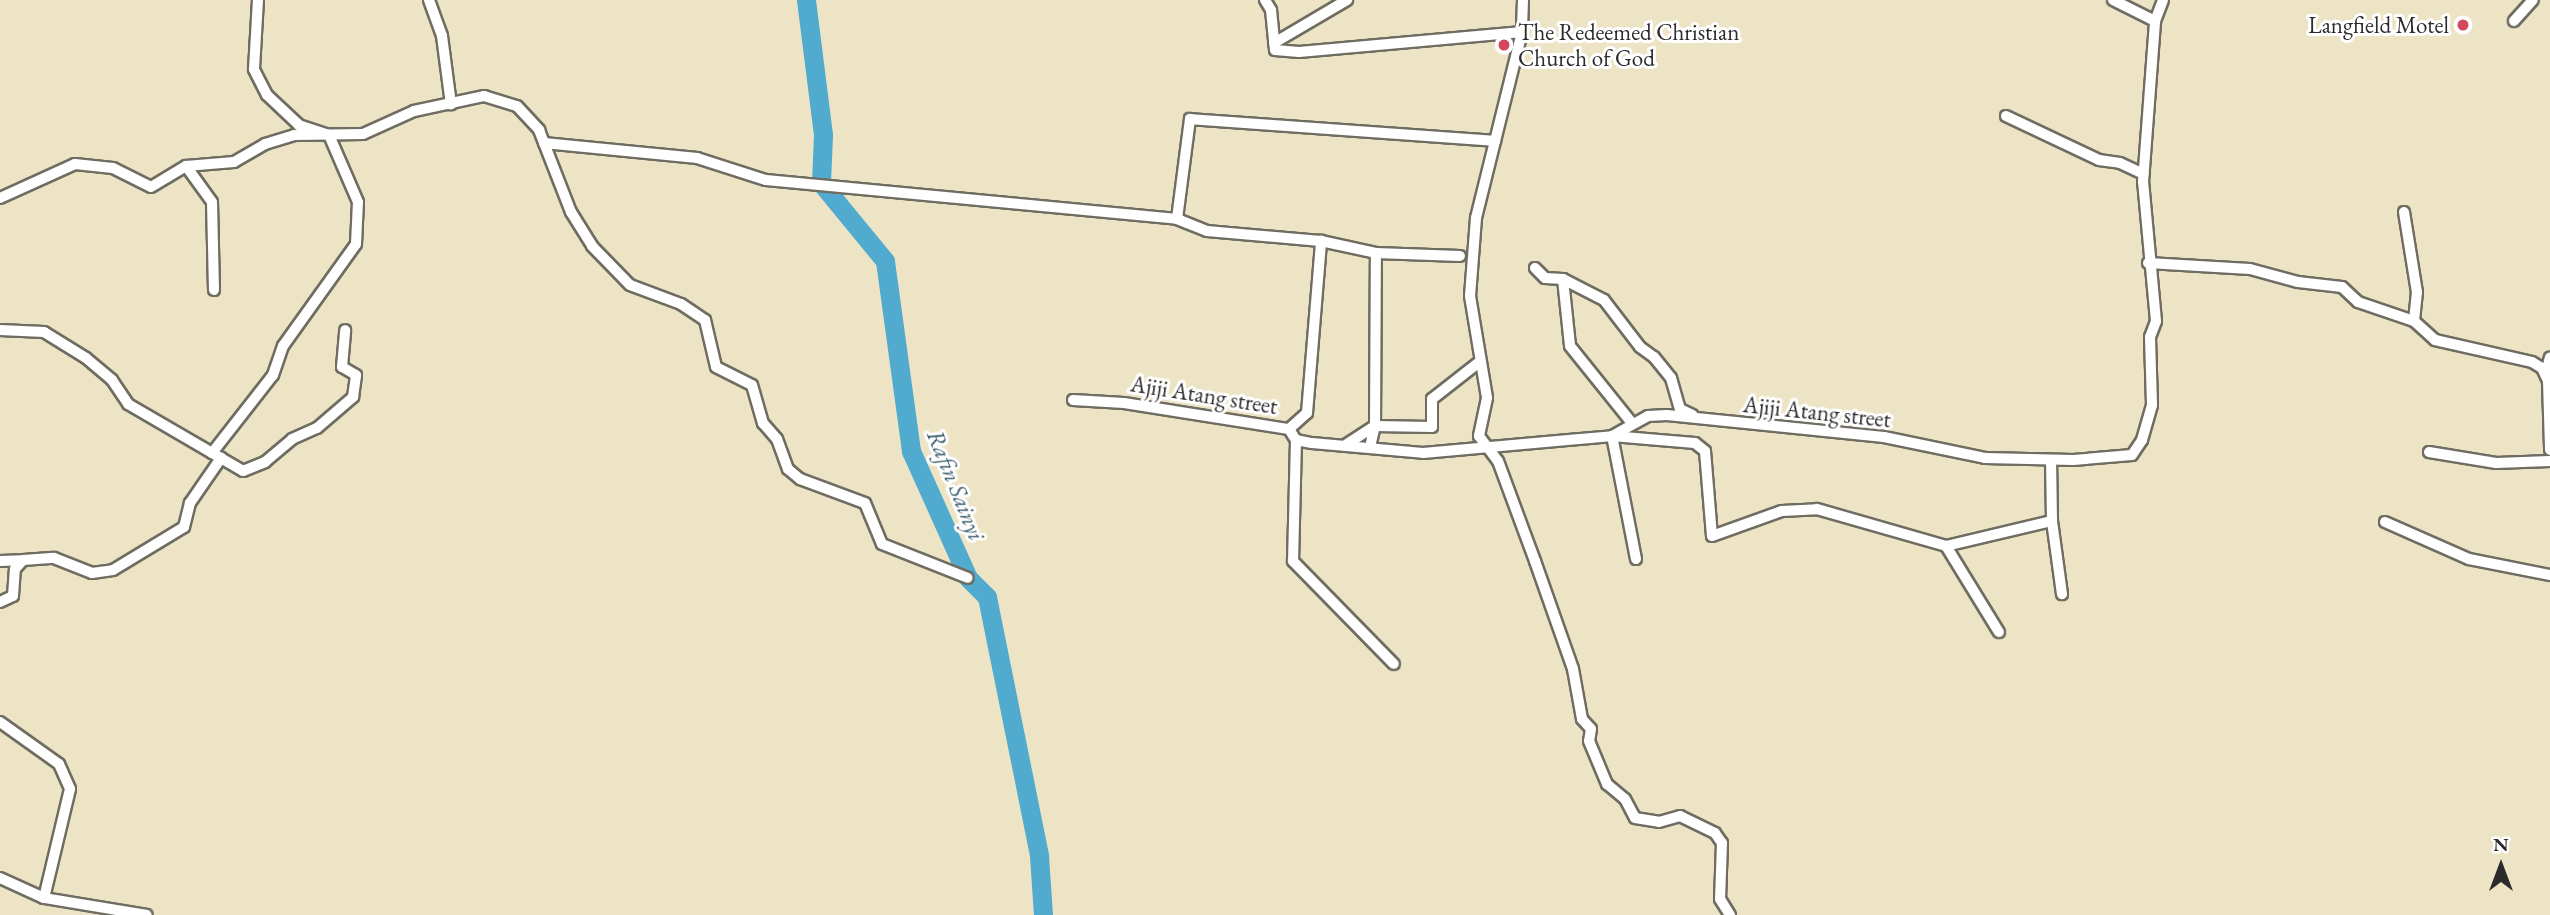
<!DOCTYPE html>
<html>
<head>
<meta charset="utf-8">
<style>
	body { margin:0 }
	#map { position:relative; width:2550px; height:915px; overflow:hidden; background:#ede4c6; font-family:"EB Garamond",serif }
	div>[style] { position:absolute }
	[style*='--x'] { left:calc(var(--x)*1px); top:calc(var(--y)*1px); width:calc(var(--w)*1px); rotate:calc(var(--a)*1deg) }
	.river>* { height:19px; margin:-9.5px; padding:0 9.5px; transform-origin:9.5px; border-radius:9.5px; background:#51abcf }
	.roads { filter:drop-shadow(2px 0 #6f6c61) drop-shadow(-2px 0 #6f6c61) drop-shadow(0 2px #6f6c61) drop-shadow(0 -2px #6f6c61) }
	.minor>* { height:10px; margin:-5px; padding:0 5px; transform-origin:5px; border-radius:5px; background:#fff }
	.dots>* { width:19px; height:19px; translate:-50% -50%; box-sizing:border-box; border:4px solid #fff; border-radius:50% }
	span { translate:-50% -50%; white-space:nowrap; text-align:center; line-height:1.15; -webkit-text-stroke:6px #fff; paint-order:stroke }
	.poi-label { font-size:23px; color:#2b2b2b }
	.right { translate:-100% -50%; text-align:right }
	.left { translate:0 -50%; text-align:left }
	.street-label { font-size:23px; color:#2b2b2b }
	.water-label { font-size:24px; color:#3a5e6d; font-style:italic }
	.north { position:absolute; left:2466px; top:831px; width:70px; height:70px; -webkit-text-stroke:5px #fff; paint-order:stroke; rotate:0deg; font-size:19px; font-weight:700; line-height:28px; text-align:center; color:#2b2b2b }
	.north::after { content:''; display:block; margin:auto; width:24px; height:32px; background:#2b2b2b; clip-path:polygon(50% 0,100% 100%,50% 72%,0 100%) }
</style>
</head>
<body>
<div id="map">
	<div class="river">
		<i style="--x:806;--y:0;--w:136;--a:82.8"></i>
		<i style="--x:823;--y:135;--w:48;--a:92.4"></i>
		<i style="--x:821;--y:183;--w:101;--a:50.6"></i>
		<i style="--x:885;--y:261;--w:192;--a:82.2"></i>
		<i style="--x:911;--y:451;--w:139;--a:65.8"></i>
		<i style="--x:968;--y:578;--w:27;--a:45"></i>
		<i style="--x:987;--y:597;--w:264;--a:78.6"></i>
		<i style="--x:1039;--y:856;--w:59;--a:86.1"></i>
	</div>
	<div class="roads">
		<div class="minor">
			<i style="--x:429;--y:0;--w:38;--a:70"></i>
			<i style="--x:442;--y:36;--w:69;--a:82.5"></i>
			<i style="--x:1265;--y:0;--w:12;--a:59"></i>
			<i style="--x:1271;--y:10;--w:40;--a:84.3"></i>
			<i style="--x:1275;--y:50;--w:24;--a:5"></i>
			<i style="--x:1299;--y:52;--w:224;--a:-5.1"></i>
			<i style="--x:1523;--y:0;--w:32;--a:92"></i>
			<i style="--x:1522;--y:32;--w:192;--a:103.9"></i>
			<i style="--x:1476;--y:218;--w:78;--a:94.4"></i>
			<i style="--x:1470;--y:296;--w:103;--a:80.5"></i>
			<i style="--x:1487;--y:398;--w:39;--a:102"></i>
			<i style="--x:1479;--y:436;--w:31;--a:53"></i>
			<i style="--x:1498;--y:461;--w:107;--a:69.7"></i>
			<i style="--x:1535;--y:561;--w:114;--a:70.6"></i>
			<i style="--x:1573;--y:669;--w:51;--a:79.8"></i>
			<i style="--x:1582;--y:719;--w:13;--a:48"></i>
			<i style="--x:1591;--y:729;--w:12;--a:99"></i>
			<i style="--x:1589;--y:741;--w:47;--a:67.3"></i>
			<i style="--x:1607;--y:784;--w:23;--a:40"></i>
			<i style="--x:1625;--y:799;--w:21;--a:62"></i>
			<i style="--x:1635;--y:818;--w:24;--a:9"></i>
			<i style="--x:1659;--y:822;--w:22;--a:-16"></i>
			<i style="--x:1680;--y:816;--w:39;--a:26"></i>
			<i style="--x:1715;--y:833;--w:12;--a:55"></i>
			<i style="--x:1722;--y:843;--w:56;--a:92"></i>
			<i style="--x:1720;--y:899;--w:19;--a:58"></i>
			<i style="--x:2113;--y:0;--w:47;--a:26.6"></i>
			<i style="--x:2514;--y:21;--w:28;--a:-48"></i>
			<i style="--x:1274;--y:43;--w:85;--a:-30.5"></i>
			<i style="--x:2006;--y:116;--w:103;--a:25.3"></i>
			<i style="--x:2099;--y:160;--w:21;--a:8"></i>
			<i style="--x:2120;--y:163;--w:26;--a:25"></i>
			<i style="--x:544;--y:143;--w:154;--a:5.6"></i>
			<i style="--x:697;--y:158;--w:72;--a:17.7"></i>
			<i style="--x:766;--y:180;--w:413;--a:5.4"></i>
			<i style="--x:1177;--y:219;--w:32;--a:22"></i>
			<i style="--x:1207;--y:231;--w:114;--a:5"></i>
			<i style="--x:1321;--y:241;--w:56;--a:12.3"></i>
			<i style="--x:1376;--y:253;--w:84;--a:2"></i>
			<i style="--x:186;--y:166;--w:44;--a:54.2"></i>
			<i style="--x:212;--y:202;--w:88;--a:88.7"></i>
			<i style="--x:0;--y:198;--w:82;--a:-24.4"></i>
			<i style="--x:75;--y:164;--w:38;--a:6"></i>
			<i style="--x:113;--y:168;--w:42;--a:26.6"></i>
			<i style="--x:151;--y:187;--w:41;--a:-31"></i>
			<i style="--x:186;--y:166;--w:48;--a:-4.8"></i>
			<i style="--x:234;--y:162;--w:36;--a:-30"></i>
			<i style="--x:265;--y:144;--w:30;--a:-17"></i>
			<i style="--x:294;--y:135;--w:69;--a:-0.8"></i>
			<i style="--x:363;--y:134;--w:56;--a:-24.3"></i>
			<i style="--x:414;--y:111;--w:72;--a:-12.1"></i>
			<i style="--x:484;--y:96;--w:34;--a:17"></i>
			<i style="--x:517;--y:106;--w:33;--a:47"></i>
			<i style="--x:539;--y:130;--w:88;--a:68.7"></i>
			<i style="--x:571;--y:212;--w:40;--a:58"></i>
			<i style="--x:592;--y:246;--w:54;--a:45.7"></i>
			<i style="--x:630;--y:285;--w:54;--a:20.4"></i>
			<i style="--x:681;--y:304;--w:29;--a:34"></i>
			<i style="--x:705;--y:320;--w:48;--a:76.8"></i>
			<i style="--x:716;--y:367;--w:40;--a:26.6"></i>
			<i style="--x:752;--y:385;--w:40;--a:74"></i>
			<i style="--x:763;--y:423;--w:21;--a:49"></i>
			<i style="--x:777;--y:439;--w:32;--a:70"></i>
			<i style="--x:788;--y:469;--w:16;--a:40"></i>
			<i style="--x:800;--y:479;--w:69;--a:20.3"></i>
			<i style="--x:865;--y:503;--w:44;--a:67.5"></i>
			<i style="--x:882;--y:544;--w:92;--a:21.6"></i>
			<i style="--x:2404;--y:212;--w:81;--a:80.8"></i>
			<i style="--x:2417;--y:292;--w:29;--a:96"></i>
			<i style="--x:1177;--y:219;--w:101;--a:-82.6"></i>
			<i style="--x:1190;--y:119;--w:306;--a:4.1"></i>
			<i style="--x:2148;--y:263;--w:102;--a:3.4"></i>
			<i style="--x:2250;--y:269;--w:50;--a:15.2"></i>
			<i style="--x:2298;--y:282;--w:44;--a:6.5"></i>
			<i style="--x:2342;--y:287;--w:22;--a:43"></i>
			<i style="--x:2358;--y:302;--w:59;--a:18.7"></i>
			<i style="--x:2414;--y:321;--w:28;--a:42"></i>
			<i style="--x:2435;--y:340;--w:99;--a:12.8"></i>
			<i style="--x:2532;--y:362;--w:12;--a:31"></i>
			<i style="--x:2542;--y:368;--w:14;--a:65"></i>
			<i style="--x:2548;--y:381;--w:69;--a:88.3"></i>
			<i style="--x:1535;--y:268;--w:14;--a:45"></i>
			<i style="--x:1545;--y:278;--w:18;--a:3"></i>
			<i style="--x:1563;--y:279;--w:46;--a:27.1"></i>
			<i style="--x:1604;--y:300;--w:59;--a:52.5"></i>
			<i style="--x:1640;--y:347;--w:17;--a:36"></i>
			<i style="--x:1654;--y:357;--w:27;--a:51"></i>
			<i style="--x:1671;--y:378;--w:32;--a:74"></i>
			<i style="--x:1680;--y:409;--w:14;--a:25"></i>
			<i style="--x:1563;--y:279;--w:67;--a:84"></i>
			<i style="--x:1570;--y:346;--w:97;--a:51.2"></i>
			<i style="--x:0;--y:330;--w:44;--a:2.6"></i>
			<i style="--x:44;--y:332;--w:49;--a:31.8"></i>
			<i style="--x:86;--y:358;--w:34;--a:40"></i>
			<i style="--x:112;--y:380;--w:29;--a:56"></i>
			<i style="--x:128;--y:404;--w:133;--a:30.2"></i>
			<i style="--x:243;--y:471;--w:24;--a:-22"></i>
			<i style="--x:265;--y:462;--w:35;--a:-40"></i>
			<i style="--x:292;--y:439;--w:27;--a:-24"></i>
			<i style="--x:317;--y:428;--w:48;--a:-40.7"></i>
			<i style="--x:353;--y:397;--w:22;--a:-82"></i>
			<i style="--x:356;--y:375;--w:16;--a:-150"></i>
			<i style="--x:342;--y:367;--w:37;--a:-85"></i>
			<i style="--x:2546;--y:373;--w:16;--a:-76"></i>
			<i style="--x:1073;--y:400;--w:51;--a:3.4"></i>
			<i style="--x:1124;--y:403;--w:167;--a:9"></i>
			<i style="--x:1289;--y:429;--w:13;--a:58"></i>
			<i style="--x:1296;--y:440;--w:16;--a:11"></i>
			<i style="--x:1312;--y:443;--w:111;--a:5.1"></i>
			<i style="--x:1423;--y:453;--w:190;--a:-5.1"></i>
			<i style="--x:1612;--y:436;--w:41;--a:-29.1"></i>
			<i style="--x:1648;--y:416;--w:19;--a:-3"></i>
			<i style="--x:1667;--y:415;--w:218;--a:5.8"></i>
			<i style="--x:1884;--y:437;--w:103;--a:11.7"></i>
			<i style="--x:1985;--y:458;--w:88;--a:1.3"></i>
			<i style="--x:2073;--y:460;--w:59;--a:-4.8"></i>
			<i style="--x:2132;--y:455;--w:18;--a:-56"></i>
			<i style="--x:2142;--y:440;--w:36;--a:-74"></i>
			<i style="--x:2152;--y:405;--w:68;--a:-91.7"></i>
			<i style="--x:2150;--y:337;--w:17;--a:-69"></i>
			<i style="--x:2156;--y:321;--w:140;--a:-95.3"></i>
			<i style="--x:2143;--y:182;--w:161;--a:-85.7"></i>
			<i style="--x:2155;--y:21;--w:22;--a:-69"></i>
			<i style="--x:1289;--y:429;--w:24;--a:-42"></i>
			<i style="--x:1307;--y:413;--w:173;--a:-85.3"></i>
			<i style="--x:1296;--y:440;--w:121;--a:91.4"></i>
			<i style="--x:1293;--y:561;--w:144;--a:45.6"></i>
			<i style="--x:1347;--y:444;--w:33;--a:-33"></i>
			<i style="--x:1375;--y:426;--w:57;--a:1"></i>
			<i style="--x:1432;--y:427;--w:28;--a:-90"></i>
			<i style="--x:1432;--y:399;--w:58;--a:-38"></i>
			<i style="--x:1370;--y:447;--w:22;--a:-77"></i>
			<i style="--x:1375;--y:426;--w:173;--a:-89.7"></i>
			<i style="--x:2429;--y:452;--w:68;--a:9.3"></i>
			<i style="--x:2496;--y:463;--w:54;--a:-2.1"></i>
			<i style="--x:212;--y:453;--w:99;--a:-52"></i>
			<i style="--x:273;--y:375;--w:31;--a:-71"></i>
			<i style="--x:283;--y:346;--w:125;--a:-54.4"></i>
			<i style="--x:356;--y:244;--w:42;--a:-87.3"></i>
			<i style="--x:358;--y:202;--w:73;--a:-113.4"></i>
			<i style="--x:329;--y:135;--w:32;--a:-162"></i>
			<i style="--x:299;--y:125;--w:44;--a:-136.8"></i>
			<i style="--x:267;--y:95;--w:29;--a:-117"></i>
			<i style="--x:254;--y:69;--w:69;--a:-86.7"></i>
			<i style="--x:2052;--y:521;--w:74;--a:82.2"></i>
			<i style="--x:2385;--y:522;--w:92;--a:23.8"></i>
			<i style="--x:2469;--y:559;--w:83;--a:11.2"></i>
			<i style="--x:1946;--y:546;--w:109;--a:-13.3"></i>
			<i style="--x:2052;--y:521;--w:61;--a:-90.9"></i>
			<i style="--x:1636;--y:559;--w:125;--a:-101"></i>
			<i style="--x:1612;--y:436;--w:83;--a:4.8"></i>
			<i style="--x:1695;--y:443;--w:13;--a:39"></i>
			<i style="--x:1705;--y:451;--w:85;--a:85.3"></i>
			<i style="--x:1712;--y:536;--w:74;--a:-19.7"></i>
			<i style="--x:1782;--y:511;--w:35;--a:-3"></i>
			<i style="--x:1817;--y:509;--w:134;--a:16"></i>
			<i style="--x:1946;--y:546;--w:101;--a:58.4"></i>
			<i style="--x:0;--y:561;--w:23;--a:-2"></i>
			<i style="--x:0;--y:602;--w:14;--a:-25"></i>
			<i style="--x:13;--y:596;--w:27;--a:-86"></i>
			<i style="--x:15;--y:569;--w:12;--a:-48"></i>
			<i style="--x:23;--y:560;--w:31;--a:-4"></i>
			<i style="--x:54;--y:558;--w:41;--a:21.5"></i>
			<i style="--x:92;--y:573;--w:21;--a:-8"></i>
			<i style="--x:113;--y:570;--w:83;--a:-31.2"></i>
			<i style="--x:184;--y:527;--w:25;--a:-76"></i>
			<i style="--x:190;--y:503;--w:55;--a:-55.4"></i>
			<i style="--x:0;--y:722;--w:72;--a:35.4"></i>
			<i style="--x:59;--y:764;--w:27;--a:66"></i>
			<i style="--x:70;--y:789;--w:112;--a:103.4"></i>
			<i style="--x:0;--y:878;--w:48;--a:24.4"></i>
			<i style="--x:44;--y:898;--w:104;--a:9.4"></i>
		</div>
	</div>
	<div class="dots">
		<i style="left:2463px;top:25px;background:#d1495b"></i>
		<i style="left:1504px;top:45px;background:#d1495b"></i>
	</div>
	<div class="poi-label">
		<span class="right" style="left:2449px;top:25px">Langfield Motel</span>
		<span class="left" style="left:1518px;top:45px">The Redeemed Christian<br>Church of God</span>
	</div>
	<div class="street-label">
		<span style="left:1204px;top:395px;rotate:9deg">Ajiji Atang street</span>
		<span style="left:1817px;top:412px;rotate:6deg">Ajiji Atang street</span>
	</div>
	<div class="water-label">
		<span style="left:956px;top:485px;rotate:68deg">Rafin Sainyi</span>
	</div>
	<div class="north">N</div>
</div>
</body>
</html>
